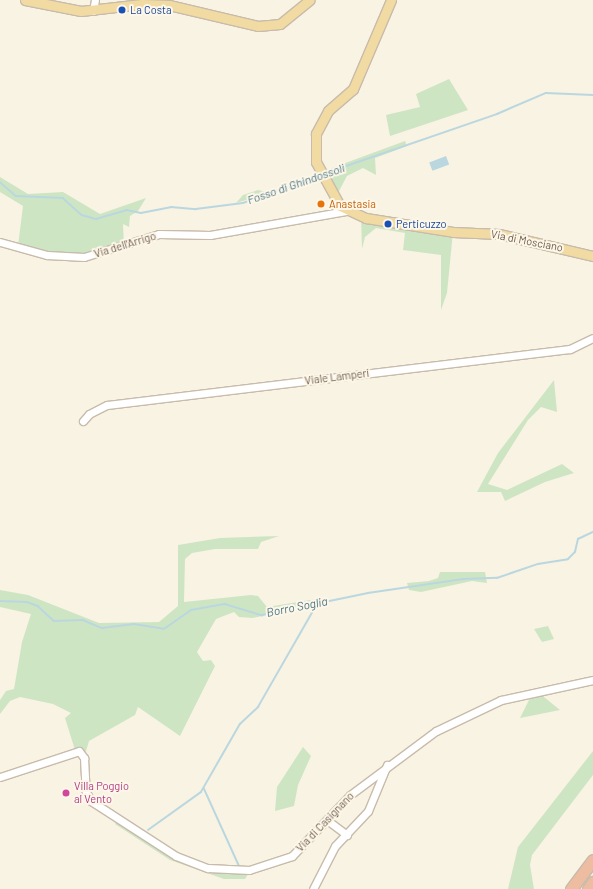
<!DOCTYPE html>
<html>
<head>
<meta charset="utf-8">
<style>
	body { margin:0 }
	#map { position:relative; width:593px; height:889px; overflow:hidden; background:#f9f3e3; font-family:Barlow,sans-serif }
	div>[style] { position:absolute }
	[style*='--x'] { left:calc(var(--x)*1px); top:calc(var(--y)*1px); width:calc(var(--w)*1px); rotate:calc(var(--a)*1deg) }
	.green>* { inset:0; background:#cee5c4 }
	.water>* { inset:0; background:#bad7e0; transform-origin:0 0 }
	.stream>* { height:1.5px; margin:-0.75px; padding:0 0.75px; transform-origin:0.75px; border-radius:0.75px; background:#bad7e0 }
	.roads { filter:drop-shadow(1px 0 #c8bbab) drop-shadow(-1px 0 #c8bbab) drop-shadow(0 1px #c8bbab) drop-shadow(0 -1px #c8bbab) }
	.minor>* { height:7px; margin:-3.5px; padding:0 3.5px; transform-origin:3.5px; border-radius:3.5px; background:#fff }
	.major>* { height:9px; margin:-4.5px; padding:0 4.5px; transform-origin:4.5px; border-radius:4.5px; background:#f1dba3 }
	.highway>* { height:11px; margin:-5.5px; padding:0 5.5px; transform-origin:5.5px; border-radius:5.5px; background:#edbca1 }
	.dots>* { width:11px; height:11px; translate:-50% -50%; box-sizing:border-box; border:2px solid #fdf7e9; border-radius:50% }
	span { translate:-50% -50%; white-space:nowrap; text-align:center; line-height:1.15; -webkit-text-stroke:4px #fdf7e9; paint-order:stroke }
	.transit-label { font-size:11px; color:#164399 }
	.left { translate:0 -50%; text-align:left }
	.food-label { font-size:11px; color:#c56008 }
	.street-label { font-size:11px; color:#6e5c4c }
	.hotel-label { font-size:11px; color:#b23c85 }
	.water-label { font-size:12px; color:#4c7786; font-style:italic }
</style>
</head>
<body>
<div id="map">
	<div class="green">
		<i style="clip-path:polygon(449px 79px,468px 110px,390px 136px,386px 115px,420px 107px,416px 94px)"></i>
		<i style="clip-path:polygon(405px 141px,407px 146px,375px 158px,376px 175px,363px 168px,347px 176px,339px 191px,332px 193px,321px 172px)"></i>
		<i style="clip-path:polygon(0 177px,28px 194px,63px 192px,100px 214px,146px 198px,138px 211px,130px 216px,129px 227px,123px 224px,124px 247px,84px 257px,47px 255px,18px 246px,23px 206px,0 192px)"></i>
		<i style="clip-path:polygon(258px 190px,270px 193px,236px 203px,243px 195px)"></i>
		<i style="clip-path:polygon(361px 217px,453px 232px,447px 293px,441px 310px,441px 255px,403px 250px,405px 233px,376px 228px,365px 237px,362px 249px)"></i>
		<i style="clip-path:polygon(554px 380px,557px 412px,541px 407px,528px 420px,488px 484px,507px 490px,562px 464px,574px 473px,545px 482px,505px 501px,501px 492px,477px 492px,498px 453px)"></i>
		<i style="clip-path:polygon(279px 536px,261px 542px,258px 549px,215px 549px,192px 553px,185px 559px,184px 602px,251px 595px,258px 596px,267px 607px,323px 598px,317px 604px,253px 618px,239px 617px,234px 612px,216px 619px,197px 652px,203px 661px,211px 660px,215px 666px,180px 736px,138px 707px,135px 715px,89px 741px,84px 758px,75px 750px,65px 718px,71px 713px,53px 704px,20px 697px,10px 701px,0 714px,0 700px,6px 691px,14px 689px,22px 642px,31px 614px,0 607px,0 590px,28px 595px,99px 623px,159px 622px,178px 606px,178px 545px,220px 538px)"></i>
		<i style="clip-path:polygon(440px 572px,485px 572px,487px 583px,472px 581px,421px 592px,409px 590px,407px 583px,429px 581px,438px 578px)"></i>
		<i style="clip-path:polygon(548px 626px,554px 639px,542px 642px,534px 629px)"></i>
		<i style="clip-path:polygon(544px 690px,544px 697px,560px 710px,520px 718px,533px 692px)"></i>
		<i style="clip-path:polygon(303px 747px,311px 756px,298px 785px,294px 806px,275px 811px,277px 787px)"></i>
		<i style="clip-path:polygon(593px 751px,593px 775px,532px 855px,530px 865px,534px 889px,508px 889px,518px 847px)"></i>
		<i style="clip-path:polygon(118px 819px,176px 856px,207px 868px,251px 870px,245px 879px,224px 879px,170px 860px,115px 824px)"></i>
	</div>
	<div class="water">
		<i style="left:446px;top:156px;width:9px;height:18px;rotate:69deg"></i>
	</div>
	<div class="stream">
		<i style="--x:326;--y:173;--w:181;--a:-19"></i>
		<i style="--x:497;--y:114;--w:53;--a:-23.2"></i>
		<i style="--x:546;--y:93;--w:47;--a:2.4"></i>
		<i style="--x:0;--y:182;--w:21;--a:41"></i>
		<i style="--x:16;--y:196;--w:47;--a:2.4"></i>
		<i style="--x:63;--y:198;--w:25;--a:42"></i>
		<i style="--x:82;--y:215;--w:15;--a:16"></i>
		<i style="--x:96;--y:219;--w:32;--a:-16"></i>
		<i style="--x:127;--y:210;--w:14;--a:12"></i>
		<i style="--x:141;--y:213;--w:31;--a:-11"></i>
		<i style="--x:171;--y:207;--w:25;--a:5"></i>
		<i style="--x:196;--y:209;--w:47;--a:-7.3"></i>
		<i style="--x:243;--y:203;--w:80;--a:-19.8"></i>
		<i style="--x:0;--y:601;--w:27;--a:2"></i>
		<i style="--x:27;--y:602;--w:12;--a:20"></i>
		<i style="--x:38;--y:606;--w:22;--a:43"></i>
		<i style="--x:54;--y:621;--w:29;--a:-2"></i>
		<i style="--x:83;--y:620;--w:21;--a:23"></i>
		<i style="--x:102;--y:628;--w:32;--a:-7"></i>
		<i style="--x:134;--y:624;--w:30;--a:9"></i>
		<i style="--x:164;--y:629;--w:33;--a:-35"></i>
		<i style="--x:191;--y:610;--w:35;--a:-10"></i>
		<i style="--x:225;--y:604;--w:39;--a:17"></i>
		<i style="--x:262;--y:615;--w:108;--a:-11.7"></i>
		<i style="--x:368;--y:593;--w:96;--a:-8.4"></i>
		<i style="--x:463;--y:579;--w:34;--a:-2"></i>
		<i style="--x:497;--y:578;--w:43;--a:-18.9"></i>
		<i style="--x:538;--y:564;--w:30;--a:-9"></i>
		<i style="--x:568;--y:559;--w:10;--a:-45"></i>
		<i style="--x:575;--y:552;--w:13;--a:-77"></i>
		<i style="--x:578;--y:539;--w:17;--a:-25"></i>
		<i style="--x:204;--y:788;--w:85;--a:65.6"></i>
		<i style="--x:148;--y:830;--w:65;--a:-35.6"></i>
		<i style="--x:201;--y:792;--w:78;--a:-60.2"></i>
		<i style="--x:240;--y:724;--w:25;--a:-43"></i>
		<i style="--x:258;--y:707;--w:119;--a:-60.2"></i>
	</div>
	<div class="roads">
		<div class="minor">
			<i style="--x:93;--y:11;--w:11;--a:-80"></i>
			<i style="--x:0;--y:242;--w:49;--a:15.5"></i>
			<i style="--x:47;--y:255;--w:37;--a:3"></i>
			<i style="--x:84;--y:257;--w:78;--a:-17"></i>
			<i style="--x:159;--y:234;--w:51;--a:1.1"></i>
			<i style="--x:210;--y:235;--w:138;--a:-10"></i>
			<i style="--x:83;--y:421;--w:9;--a:-49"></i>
			<i style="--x:89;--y:414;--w:20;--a:-27"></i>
			<i style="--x:107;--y:405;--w:466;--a:-6.9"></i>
			<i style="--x:570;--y:349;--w:25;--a:-26"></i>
			<i style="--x:0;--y:777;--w:83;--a:-18.2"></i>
			<i style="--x:79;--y:751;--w:9;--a:54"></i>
			<i style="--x:84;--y:758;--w:34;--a:87"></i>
			<i style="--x:86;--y:792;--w:10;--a:61"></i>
			<i style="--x:91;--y:801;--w:101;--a:32.9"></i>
			<i style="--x:176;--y:856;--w:34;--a:21"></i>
			<i style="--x:208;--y:868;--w:41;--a:2.8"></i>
			<i style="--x:249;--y:870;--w:45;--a:-18"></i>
			<i style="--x:292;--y:856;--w:84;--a:-46.4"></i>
			<i style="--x:350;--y:795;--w:107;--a:-36.7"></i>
			<i style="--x:436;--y:731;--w:72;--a:-25.5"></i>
			<i style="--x:501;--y:700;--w:94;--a:-12.3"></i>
			<i style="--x:327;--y:820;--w:25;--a:37"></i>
			<i style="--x:313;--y:889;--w:48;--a:-62.9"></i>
			<i style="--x:335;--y:846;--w:48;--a:-46.7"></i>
			<i style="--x:368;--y:811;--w:50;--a:-67.6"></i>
		</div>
		<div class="major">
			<i style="--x:25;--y:0;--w:57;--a:11.1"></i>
			<i style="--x:81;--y:11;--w:61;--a:-6.5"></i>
			<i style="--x:142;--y:4;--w:27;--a:2"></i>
			<i style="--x:169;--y:5;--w:91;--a:13.3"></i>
			<i style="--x:258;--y:26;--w:22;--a:-5"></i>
			<i style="--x:280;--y:24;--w:38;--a:-39"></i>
			<i style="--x:391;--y:0;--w:97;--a:113.1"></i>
			<i style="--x:353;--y:89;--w:33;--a:139"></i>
			<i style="--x:328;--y:111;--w:26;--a:118"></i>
			<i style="--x:316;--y:134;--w:28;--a:90"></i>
			<i style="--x:316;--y:162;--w:50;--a:61.4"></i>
			<i style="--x:340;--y:206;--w:29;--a:25"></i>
			<i style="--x:366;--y:218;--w:88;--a:9.1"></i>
			<i style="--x:453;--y:232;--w:46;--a:2.5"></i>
			<i style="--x:499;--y:234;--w:97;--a:13.2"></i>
		</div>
		<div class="highway">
			<i style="--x:571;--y:889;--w:36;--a:-53"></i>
			<i style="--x:588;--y:889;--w:9;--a:-54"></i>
		</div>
	</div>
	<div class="dots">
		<i style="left:122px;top:10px;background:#1a4fb4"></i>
		<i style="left:321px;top:204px;background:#e8710a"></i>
		<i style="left:388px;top:224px;background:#1a4fb4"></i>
		<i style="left:66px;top:793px;background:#d1479c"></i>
	</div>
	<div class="transit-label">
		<span class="left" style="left:130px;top:10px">La Costa</span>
		<span class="left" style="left:396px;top:224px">Perticuzzo</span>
	</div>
	<div class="food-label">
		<span class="left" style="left:329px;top:204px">Anastasia</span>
	</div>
	<div class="street-label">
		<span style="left:527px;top:241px;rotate:11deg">Via di Mosciano</span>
		<span style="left:125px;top:245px;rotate:-17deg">Via dell'Arrigo</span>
		<span style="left:337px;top:377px;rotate:-7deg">Viale Lamperi</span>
		<span style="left:325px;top:822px;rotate:-46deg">Via di Casignano</span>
	</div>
	<div class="hotel-label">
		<span class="left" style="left:74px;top:793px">Villa Poggio<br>al Vento</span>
	</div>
	<div class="water-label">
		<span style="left:296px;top:184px;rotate:-19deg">Fosso di Ghindossoli</span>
		<span style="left:297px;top:607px;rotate:-11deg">Borro Soglia</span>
	</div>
</div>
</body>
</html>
